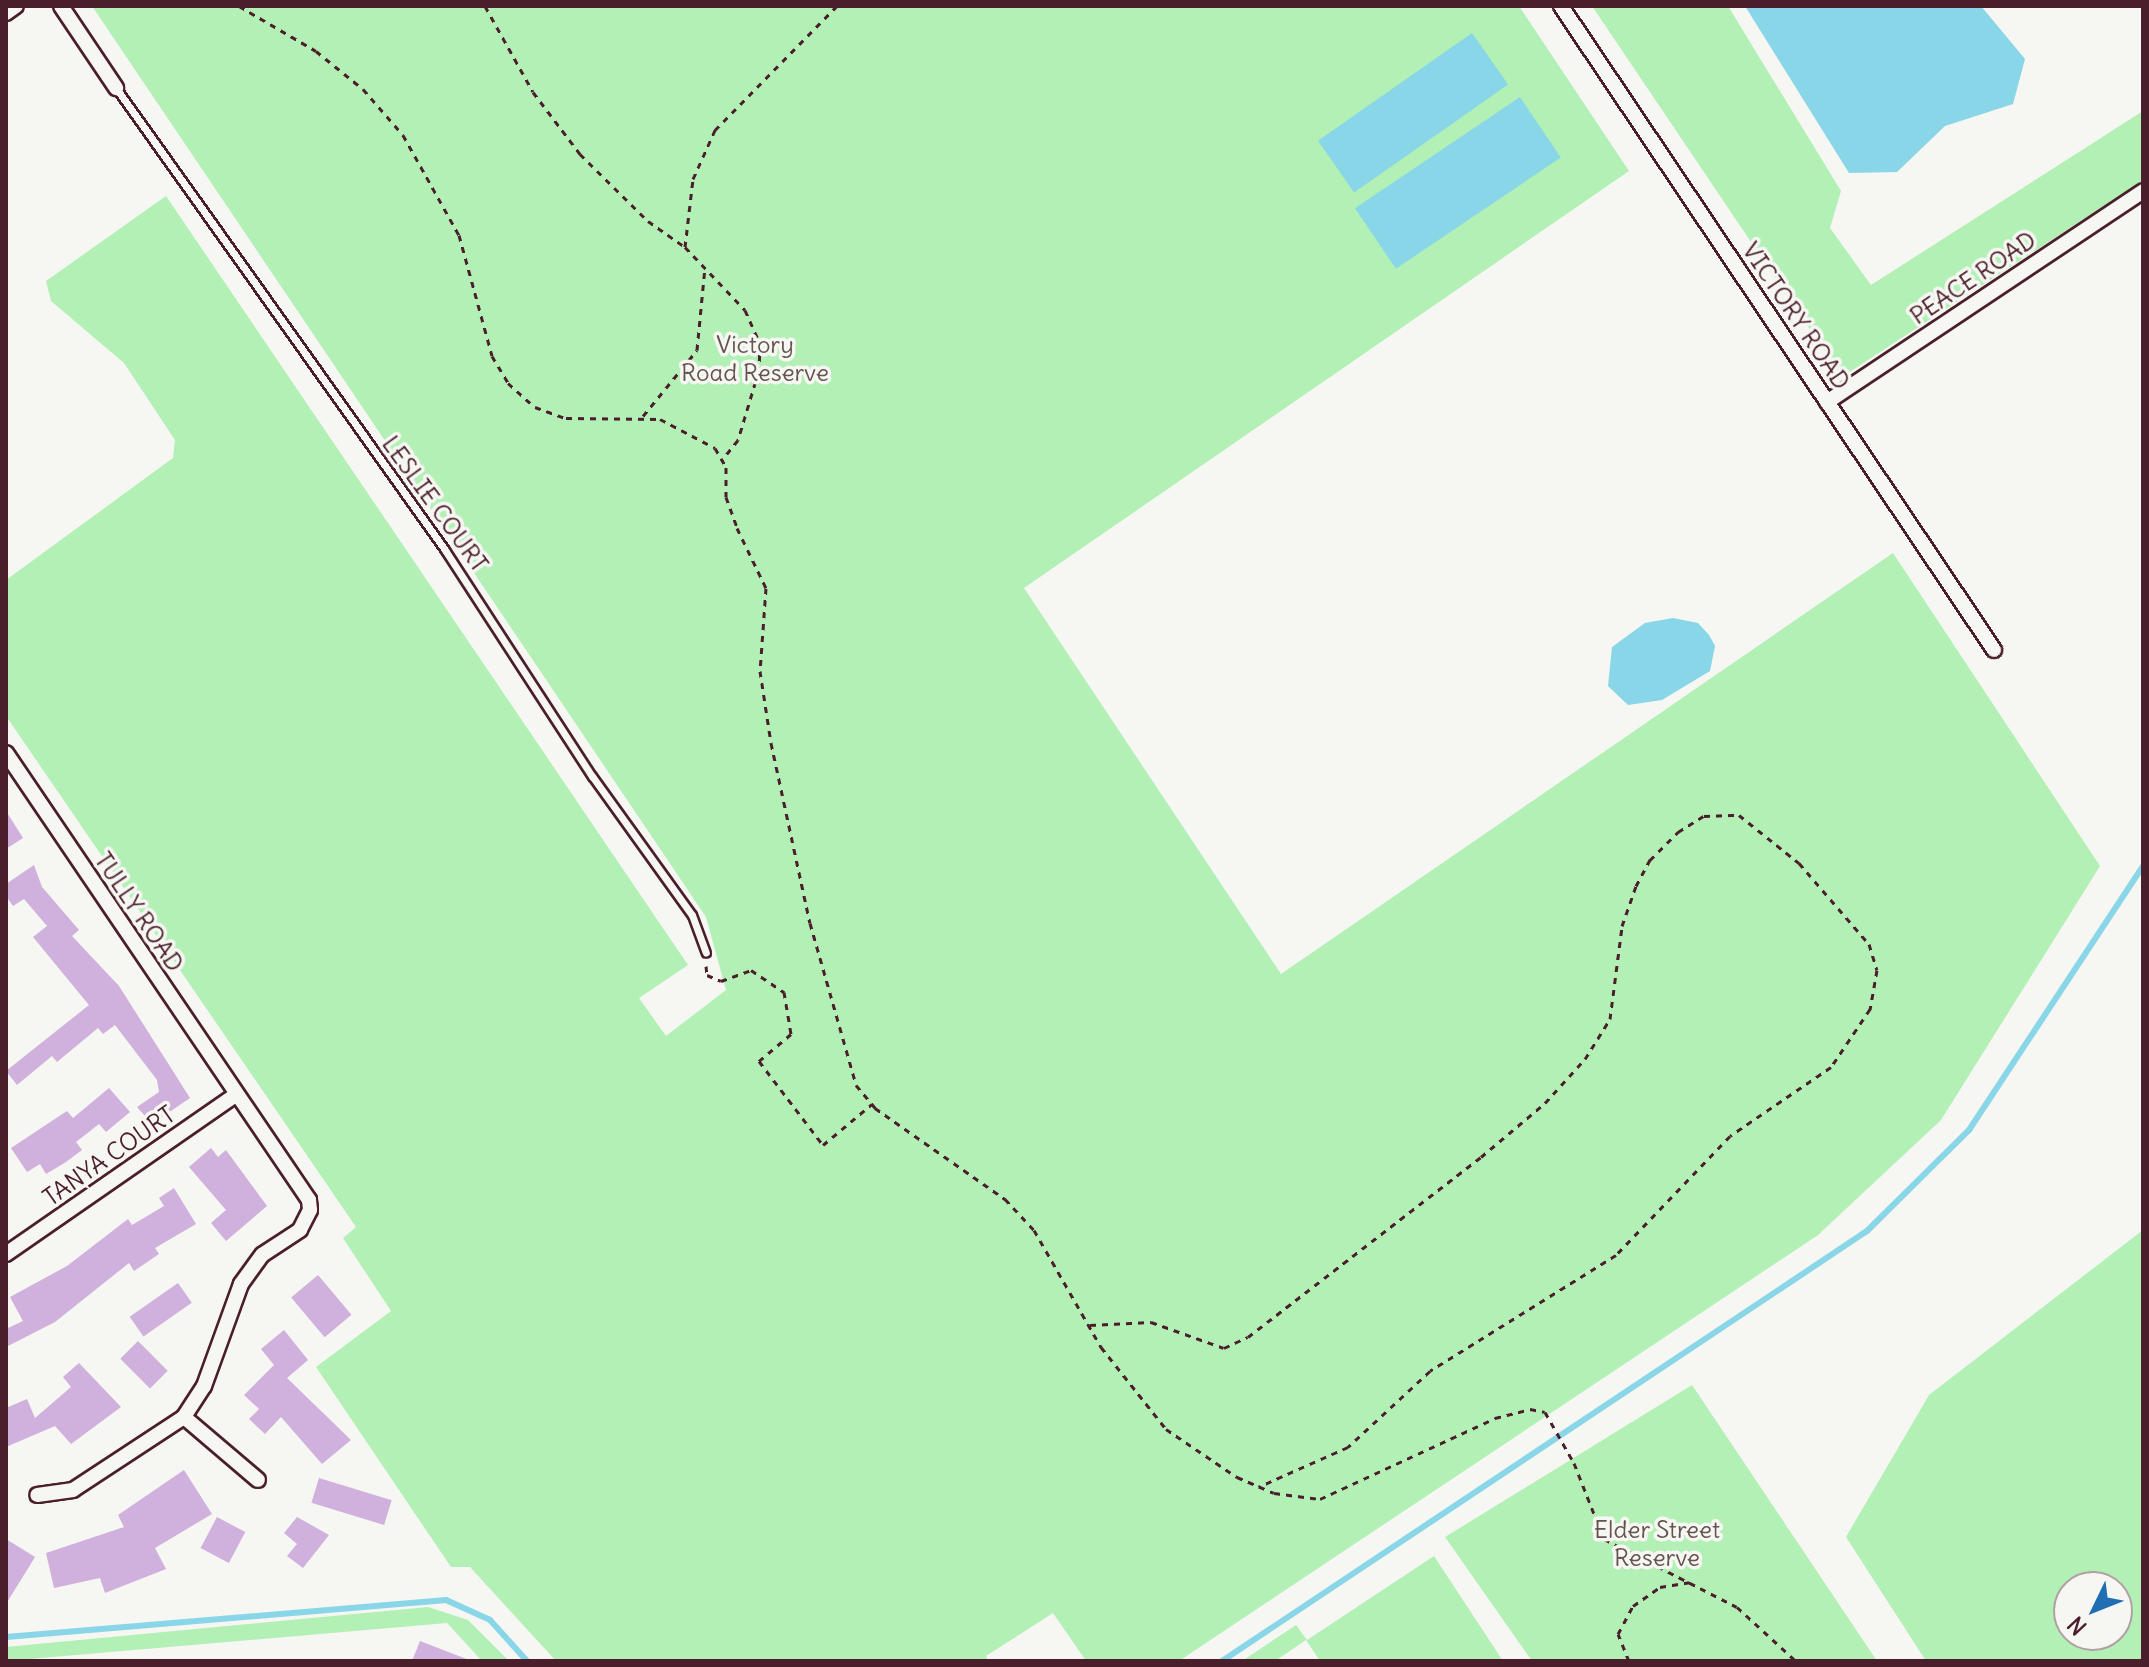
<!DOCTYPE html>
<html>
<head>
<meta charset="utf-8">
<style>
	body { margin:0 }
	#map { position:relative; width:2149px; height:1667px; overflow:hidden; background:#f6f6f2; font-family:Delius,sans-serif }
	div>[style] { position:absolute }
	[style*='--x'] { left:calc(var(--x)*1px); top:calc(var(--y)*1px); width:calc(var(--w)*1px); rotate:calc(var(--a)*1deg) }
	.green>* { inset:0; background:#b2f0b6 }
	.water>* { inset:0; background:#88d6e7; transform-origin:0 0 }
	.stream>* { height:6px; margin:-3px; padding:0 3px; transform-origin:3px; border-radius:3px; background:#88d6e7 }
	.building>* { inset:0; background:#d0b0dc; transform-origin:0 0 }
	.path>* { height:3px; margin-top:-1.5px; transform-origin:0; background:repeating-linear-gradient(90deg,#4a1f2b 0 6px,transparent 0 12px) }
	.roads { filter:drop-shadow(2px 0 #4a1f2b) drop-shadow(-2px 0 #4a1f2b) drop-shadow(0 2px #4a1f2b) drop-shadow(0 -2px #4a1f2b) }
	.lane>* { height:7px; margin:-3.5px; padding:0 3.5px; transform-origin:3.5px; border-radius:3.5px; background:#f6f6f2 }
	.street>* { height:14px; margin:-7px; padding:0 7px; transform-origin:7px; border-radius:7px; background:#f6f6f2 }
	span { translate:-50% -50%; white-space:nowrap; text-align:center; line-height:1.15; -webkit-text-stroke:7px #f6f6f2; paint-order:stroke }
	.street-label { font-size:24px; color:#4a1f2b }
	.park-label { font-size:24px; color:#64534e }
	.frame { position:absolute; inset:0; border:8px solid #4a1f2b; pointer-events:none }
	.north { position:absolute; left:2053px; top:1571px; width:80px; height:80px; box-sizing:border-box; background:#f6f6f2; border:2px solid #b1a0a2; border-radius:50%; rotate:227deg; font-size:22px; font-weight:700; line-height:32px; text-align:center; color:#4a1f2b }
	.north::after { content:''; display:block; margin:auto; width:28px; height:36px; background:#1f6fb2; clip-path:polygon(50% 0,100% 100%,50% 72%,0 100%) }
</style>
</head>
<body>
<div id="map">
	<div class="green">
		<i style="clip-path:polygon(92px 6px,1519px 6px,1629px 171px,1024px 588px,1281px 974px,1893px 553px,2100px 866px,1941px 1120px,1818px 1235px,1179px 1661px,1086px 1661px,1053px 1613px,986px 1656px,988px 1661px,556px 1661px,470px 1567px,451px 1567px,316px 1367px,391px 1311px,343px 1238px,356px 1227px,6px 716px,6px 580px,173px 458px,175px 440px,124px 363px,51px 301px,46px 281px,166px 196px,688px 965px,639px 998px,666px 1036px,726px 990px,706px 917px)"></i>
		<i style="clip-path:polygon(1592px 6px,1728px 6px,1841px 191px,1830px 228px,1871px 285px,2143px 111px,2143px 180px,1842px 377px)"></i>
		<i style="clip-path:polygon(evenodd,2143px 1230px,2143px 1661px,1926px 1661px,1846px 1537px,1929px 1395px,2143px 1230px,2117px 1587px,2117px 1635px,2069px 1635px,2069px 1587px,2117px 1587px)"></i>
		<i style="clip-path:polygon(1692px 1385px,1877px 1661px,1532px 1661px,1445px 1537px)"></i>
		<i style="clip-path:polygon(1434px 1556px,1503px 1661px,1320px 1661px,1306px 1640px,1275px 1661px,1242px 1661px,1296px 1625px,1307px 1640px)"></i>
		<i style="clip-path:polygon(428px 1607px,468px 1620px,509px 1661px,482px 1661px,447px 1623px,6px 1661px,6px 1647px)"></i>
	</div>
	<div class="water">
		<i style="clip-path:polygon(1745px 6px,1981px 6px,2025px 59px,2013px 104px,1945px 126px,1897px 172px,1849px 173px)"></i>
		<i style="left:1472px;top:33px;width:63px;height:188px;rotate:55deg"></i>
		<i style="left:1520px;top:97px;width:73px;height:199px;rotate:56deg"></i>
		<i style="clip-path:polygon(1673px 618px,1698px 623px,1709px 635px,1715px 646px,1710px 671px,1662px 700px,1628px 705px,1608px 686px,1612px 647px,1645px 623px)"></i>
	</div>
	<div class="stream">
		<i style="--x:6;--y:1637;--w:442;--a:-4.8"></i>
		<i style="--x:446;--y:1600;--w:48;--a:24.4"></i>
		<i style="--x:490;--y:1620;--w:55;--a:47.9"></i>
		<i style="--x:1222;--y:1661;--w:775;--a:-33.69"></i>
		<i style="--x:1867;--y:1231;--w:144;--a:-44.7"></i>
		<i style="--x:1969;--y:1130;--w:316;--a:-56.6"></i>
	</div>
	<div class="building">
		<i style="clip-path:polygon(6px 811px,23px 838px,6px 849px)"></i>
		<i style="clip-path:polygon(34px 865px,42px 887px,79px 930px,72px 936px,119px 986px,190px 1098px,152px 1124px,137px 1107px,159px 1092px,157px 1080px,115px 1025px,103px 1034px,98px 1028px,57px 1062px,52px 1056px,17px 1085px,6px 1071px,89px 1005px,33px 937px,47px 926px,24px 899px,13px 906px,6px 896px,6px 884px)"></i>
		<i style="clip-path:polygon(109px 1088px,130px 1112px,106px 1132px,99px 1124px,76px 1142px,82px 1150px,66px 1162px,46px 1174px,40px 1164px,27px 1172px,11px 1148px,67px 1111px,73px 1118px)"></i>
		<i style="clip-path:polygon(211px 1148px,218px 1157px,226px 1150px,267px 1206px,226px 1241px,211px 1223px,226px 1210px,189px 1167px)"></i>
		<i style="clip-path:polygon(174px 1188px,196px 1224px,155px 1248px,159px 1254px,134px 1271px,129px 1263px,55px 1322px,6px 1347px,6px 1329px,23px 1321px,10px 1297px,67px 1266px,128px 1219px,132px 1225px,164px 1206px,159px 1198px)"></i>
		<i style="left:318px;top:1275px;width:52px;height:35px;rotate:50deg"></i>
		<i style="left:178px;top:1283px;width:24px;height:59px;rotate:55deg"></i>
		<i style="clip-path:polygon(284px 1330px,308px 1360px,287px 1378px,351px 1440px,322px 1464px,281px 1417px,265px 1434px,249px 1419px,259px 1409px,244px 1395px,274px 1365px,261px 1349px)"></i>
		<i style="left:138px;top:1341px;width:42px;height:25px;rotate:45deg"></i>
		<i style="clip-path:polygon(79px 1363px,121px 1407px,71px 1444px,55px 1426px,6px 1447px,6px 1408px,27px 1399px,35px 1418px,71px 1387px,63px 1377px)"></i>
		<i style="clip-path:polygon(184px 1470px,212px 1514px,155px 1548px,166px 1569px,105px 1593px,100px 1578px,54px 1588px,46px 1553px,124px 1527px,118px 1515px)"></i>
		<i style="left:319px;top:1478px;width:76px;height:26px;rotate:17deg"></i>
		<i style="left:217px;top:1517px;width:32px;height:35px;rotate:28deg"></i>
		<i style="clip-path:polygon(297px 1517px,329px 1535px,303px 1568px,287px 1556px,297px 1544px,284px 1533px)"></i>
		<i style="clip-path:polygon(6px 1539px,35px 1557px,6px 1604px)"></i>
		<i style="clip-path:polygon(420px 1641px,469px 1660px,468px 1661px,412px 1661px)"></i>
	</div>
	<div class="path">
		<i style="--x:239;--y:6;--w:89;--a:30.3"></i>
		<i style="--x:316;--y:51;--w:60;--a:39"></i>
		<i style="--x:363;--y:89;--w:61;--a:49"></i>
		<i style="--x:403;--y:135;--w:115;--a:60.8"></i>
		<i style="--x:459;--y:235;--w:125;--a:74.7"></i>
		<i style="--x:492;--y:356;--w:31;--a:59"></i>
		<i style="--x:508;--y:383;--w:36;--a:42"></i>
		<i style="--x:535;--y:407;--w:33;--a:20"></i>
		<i style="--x:566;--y:418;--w:94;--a:0.6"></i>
		<i style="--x:660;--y:419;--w:62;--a:27.8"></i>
		<i style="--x:715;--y:448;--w:22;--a:60"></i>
		<i style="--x:726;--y:467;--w:30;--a:90"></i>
		<i style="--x:726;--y:497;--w:33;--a:70"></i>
		<i style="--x:737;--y:528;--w:67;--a:64.2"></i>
		<i style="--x:766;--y:588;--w:83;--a:94.1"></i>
		<i style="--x:760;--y:671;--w:73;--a:81.3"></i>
		<i style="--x:771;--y:743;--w:184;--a:77.8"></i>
		<i style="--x:810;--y:923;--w:168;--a:74.1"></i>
		<i style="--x:856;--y:1085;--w:30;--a:50"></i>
		<i style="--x:875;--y:1108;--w:159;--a:35"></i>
		<i style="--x:1005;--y:1199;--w:42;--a:46.9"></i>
		<i style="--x:1034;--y:1230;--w:135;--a:60.2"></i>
		<i style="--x:1101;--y:1347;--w:105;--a:51.6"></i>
		<i style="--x:1166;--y:1429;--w:86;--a:34.1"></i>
		<i style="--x:1237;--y:1477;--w:40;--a:23.4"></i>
		<i style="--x:1274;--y:1493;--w:46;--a:7.4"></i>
		<i style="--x:1320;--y:1499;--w:193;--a:-24.8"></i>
		<i style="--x:1495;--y:1418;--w:36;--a:-14"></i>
		<i style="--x:1530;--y:1409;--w:15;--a:11"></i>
		<i style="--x:1545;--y:1412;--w:59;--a:60.4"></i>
		<i style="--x:1574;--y:1463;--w:82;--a:68.5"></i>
		<i style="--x:1604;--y:1539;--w:149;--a:27.1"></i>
		<i style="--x:1737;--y:1607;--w:80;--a:42.5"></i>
		<i style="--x:485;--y:6;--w:98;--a:60.8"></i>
		<i style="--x:533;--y:92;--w:78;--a:52.8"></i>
		<i style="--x:580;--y:154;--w:95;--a:44.6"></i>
		<i style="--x:648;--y:221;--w:45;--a:35.1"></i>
		<i style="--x:685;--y:247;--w:87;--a:46.4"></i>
		<i style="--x:745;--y:310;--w:36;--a:66"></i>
		<i style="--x:760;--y:343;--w:27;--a:92"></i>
		<i style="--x:759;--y:370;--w:73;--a:106.7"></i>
		<i style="--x:738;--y:440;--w:26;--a:129"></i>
		<i style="--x:685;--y:247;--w:68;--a:-83.3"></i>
		<i style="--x:693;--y:179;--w:54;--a:-65.8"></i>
		<i style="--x:715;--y:130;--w:174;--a:-45.5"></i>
		<i style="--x:643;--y:416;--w:85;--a:-50.7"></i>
		<i style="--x:697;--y:350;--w:83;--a:-84.5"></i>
		<i style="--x:706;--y:966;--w:9;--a:84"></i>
		<i style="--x:707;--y:975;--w:15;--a:23"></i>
		<i style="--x:721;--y:981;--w:32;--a:-20"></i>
		<i style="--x:751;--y:970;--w:40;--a:34"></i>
		<i style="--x:784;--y:992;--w:43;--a:80.5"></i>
		<i style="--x:791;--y:1034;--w:42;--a:139.8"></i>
		<i style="--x:759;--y:1061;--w:106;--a:52.7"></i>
		<i style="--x:823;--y:1145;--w:64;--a:-39.9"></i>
		<i style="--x:1090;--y:1325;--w:61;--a:-2.8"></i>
		<i style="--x:1151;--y:1322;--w:77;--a:19.6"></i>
		<i style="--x:1224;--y:1348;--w:26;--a:-25"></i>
		<i style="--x:1248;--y:1337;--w:294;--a:-37.7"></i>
		<i style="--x:1481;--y:1157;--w:84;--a:-40.2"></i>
		<i style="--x:1545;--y:1103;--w:59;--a:-47.7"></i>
		<i style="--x:1585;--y:1059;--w:47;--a:-58"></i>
		<i style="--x:1610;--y:1019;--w:94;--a:-82.6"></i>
		<i style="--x:1622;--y:926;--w:42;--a:-70.7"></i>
		<i style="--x:1636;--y:886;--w:30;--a:-62"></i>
		<i style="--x:1650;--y:860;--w:40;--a:-45"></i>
		<i style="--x:1678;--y:832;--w:31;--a:-32"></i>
		<i style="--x:1704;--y:816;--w:35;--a:-2"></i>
		<i style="--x:1739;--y:815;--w:77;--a:38.7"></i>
		<i style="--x:1799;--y:863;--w:107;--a:49.2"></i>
		<i style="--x:1869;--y:944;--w:27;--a:73"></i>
		<i style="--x:1877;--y:970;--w:40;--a:100"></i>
		<i style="--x:1870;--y:1009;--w:70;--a:123.9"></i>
		<i style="--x:1831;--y:1067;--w:122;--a:145.7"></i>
		<i style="--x:1730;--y:1136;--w:165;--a:133.8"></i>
		<i style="--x:1616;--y:1255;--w:219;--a:148.1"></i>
		<i style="--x:1430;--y:1371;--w:112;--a:137.2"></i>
		<i style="--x:1348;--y:1447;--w:98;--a:156"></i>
		<i style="--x:1629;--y:1661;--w:29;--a:-112"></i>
		<i style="--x:1618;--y:1634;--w:32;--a:-62"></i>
		<i style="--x:1633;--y:1606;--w:33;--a:-35"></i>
		<i style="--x:1660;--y:1587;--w:33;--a:-9"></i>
	</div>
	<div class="roads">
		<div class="lane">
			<i style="--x:116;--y:88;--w:567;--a:54.54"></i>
			<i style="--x:445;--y:550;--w:270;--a:57"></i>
			<i style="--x:592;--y:776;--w:171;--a:54.3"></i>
			<i style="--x:692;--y:915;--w:40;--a:69.8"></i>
		</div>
		<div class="street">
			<i style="--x:61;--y:6;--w:99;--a:56.1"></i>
			<i style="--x:1561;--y:6;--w:776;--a:56.08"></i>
			<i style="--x:6;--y:13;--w:12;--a:-35"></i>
			<i style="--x:1827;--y:402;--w:380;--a:-33.7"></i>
			<i style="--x:6;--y:753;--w:540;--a:55.87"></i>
			<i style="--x:309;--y:1200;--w:10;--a:84"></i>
			<i style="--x:310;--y:1210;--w:22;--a:117"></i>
			<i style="--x:300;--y:1230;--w:45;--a:146.7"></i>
			<i style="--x:262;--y:1255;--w:36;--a:126"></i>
			<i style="--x:241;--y:1284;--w:109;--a:109.9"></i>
			<i style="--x:204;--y:1386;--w:37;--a:123"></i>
			<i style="--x:184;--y:1417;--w:133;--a:146.7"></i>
			<i style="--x:73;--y:1490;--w:36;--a:172"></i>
			<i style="--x:6;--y:1254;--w:280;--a:-34.7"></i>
			<i style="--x:184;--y:1417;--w:97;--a:40.4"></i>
		</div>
	</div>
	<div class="street-label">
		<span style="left:1973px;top:278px;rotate:-34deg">PEACE ROAD</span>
		<span style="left:1796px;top:316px;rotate:56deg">VICTORY ROAD</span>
		<span style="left:435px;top:504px;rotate:54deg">LESLIE COURT</span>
		<span style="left:139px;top:912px;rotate:56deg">TULLY ROAD</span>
		<span style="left:109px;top:1156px;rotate:-35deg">TANYA COURT</span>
	</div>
	<div class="park-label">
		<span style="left:755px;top:359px">Victory<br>Road Reserve</span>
		<span style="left:1657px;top:1544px">Elder Street<br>Reserve</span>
	</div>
	<div class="frame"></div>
	<div class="north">N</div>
</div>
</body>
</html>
